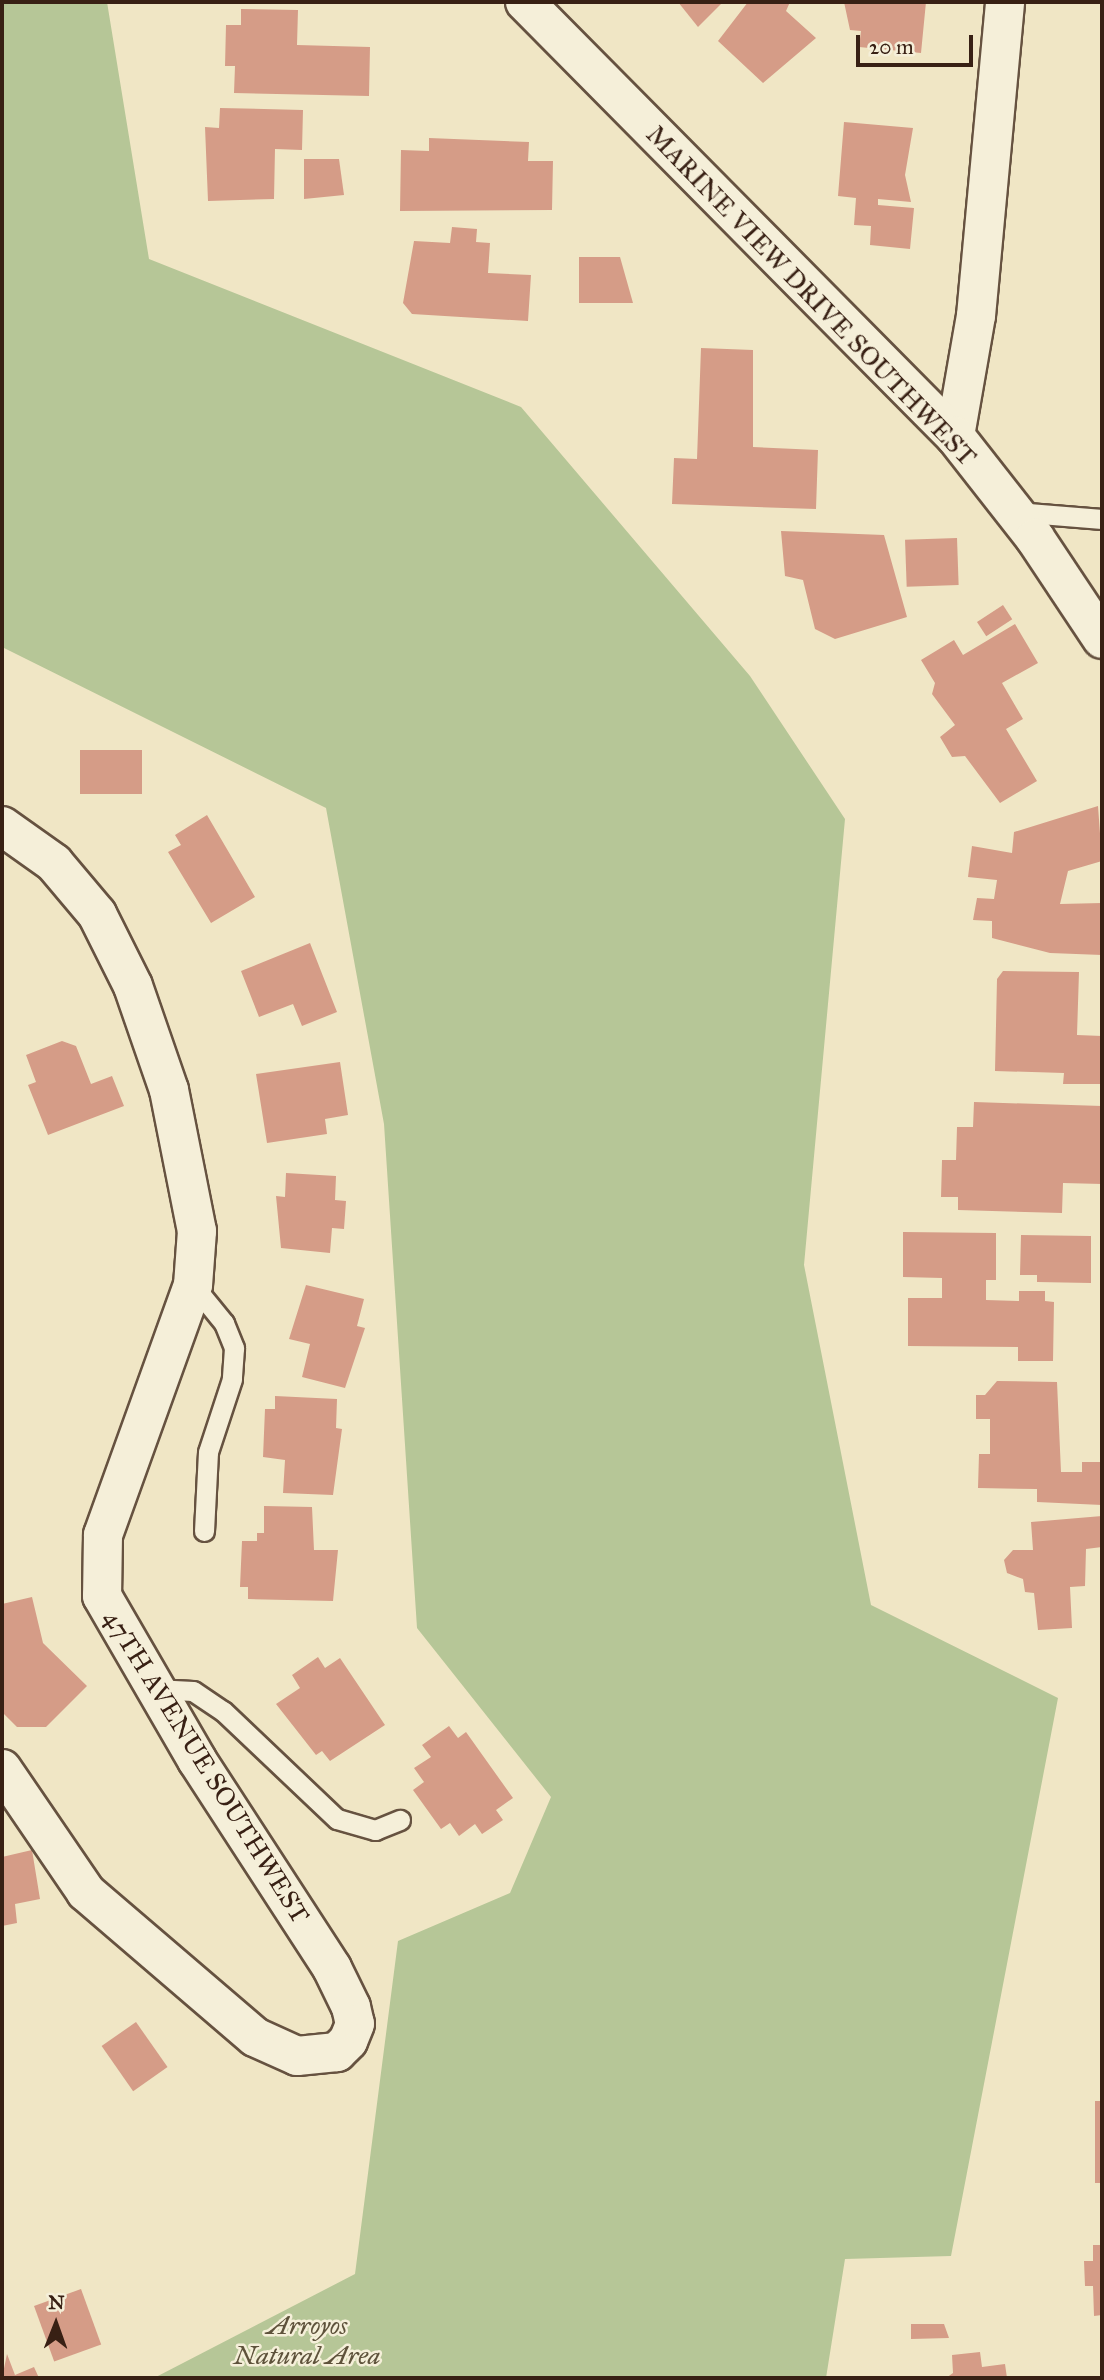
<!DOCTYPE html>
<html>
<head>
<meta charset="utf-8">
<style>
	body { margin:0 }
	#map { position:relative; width:1104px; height:2380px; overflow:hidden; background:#f0e6c5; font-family:"IM FELL Great Primer",serif }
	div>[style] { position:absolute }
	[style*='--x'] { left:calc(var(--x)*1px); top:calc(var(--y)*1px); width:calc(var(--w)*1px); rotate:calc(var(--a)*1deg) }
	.green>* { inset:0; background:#b6c697 }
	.building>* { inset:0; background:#d59c87; transform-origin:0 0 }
	.roads { filter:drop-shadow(2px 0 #665240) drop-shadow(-2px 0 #665240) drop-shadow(0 2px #665240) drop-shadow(0 -2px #665240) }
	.service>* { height:19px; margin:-9.5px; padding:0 9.5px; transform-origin:9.5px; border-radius:9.5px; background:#f5efd9 }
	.minor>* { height:38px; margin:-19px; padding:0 19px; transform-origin:19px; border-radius:19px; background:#f5efd9 }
	.tertiary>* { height:38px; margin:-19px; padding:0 19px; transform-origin:19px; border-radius:19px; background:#f5efd9 }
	span { translate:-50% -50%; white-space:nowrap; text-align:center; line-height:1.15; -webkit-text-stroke:5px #f5efd9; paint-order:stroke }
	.street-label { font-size:26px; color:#382014 }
	.park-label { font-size:26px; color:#5e523b; font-style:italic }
	.frame { position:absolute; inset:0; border:4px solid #382014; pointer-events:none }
	.north { position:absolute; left:21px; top:2289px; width:70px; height:70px; -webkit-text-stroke:5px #f5efd9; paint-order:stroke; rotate:1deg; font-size:19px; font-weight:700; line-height:28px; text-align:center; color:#382014 }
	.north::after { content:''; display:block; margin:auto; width:24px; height:32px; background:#382014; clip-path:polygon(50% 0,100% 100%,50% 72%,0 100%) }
	.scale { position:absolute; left:856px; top:35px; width:117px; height:32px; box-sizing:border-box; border:4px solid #382014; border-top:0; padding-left:9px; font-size:21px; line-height:24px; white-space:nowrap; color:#382014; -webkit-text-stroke:5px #f5efd9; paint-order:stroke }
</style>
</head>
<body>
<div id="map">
	<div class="green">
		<i style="clip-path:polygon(2px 2px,107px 2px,149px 259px,521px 407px,750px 676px,845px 819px,804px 1265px,871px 1605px,1058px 1698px,951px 2256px,845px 2259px,826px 2378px,154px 2378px,355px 2274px,398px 1941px,510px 1893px,551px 1797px,417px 1628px,384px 1124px,326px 808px,2px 647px)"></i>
	</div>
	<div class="building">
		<i style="clip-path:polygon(678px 2px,723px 2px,698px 27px)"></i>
		<i style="clip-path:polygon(748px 2px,790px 2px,786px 11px,816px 38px,763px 83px,718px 41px)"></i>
		<i style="clip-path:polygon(844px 2px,926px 2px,921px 53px,859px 47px,861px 31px,850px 30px)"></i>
		<i style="clip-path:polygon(241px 9px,298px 10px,297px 45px,370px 47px,369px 96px,234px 93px,235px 66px,225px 66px,226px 25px,241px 25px)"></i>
		<i style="clip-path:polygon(220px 108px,303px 110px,302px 150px,275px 149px,274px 199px,208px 201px,205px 127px,219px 128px)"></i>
		<i style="clip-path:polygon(844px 122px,913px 128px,905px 175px,911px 202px,878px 199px,878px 205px,914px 208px,910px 249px,870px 245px,871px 226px,854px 225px,856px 198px,838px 196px)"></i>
		<i style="clip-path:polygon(429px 138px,529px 142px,528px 161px,553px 161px,552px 210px,400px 211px,401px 150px,429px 151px)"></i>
		<i style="clip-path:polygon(304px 159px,339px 159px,344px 195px,304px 199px)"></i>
		<i style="clip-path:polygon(452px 227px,477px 229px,476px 242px,490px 243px,488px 273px,531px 275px,528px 321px,412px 314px,403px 303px,414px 241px,450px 243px)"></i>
		<i style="clip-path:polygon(579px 257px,620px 257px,633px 303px,579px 303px)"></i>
		<i style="clip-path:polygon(701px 348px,753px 350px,753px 447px,818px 450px,816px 509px,672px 504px,674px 458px,697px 459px)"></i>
		<i style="clip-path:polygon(781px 531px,884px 535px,907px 617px,835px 639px,815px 629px,803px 580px,785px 576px)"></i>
		<i style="left:957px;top:538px;width:47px;height:52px;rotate:88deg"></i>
		<i style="left:1003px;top:605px;width:17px;height:31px;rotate:57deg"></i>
		<i style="clip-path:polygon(1015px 624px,1038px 663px,1002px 683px,1023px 719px,1006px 729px,1037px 781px,1000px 803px,965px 756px,952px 757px,940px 737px,955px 725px,932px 694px,935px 683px,921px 660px,954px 640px,963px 655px)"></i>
		<i style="left:80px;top:750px;width:62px;height:44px"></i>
		<i style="clip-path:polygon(1098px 806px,1102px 861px,1068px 871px,1060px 904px,1102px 903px,1102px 955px,1050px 953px,992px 938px,992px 921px,973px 920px,977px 898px,994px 899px,997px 880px,968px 877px,972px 846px,1012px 853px,1014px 832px)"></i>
		<i style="clip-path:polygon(207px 815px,255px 897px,211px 923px,168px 852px,181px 845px,175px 835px)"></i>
		<i style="clip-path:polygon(310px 943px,337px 1012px,302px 1026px,293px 1004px,259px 1017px,241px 971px)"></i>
		<i style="clip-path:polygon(1003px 971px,1079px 972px,1077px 1035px,1102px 1036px,1102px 1084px,1063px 1084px,1064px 1073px,995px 1071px,997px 979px)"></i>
		<i style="clip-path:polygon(62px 1041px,76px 1046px,91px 1084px,112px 1076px,124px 1106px,48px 1135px,28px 1085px,36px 1082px,26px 1055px)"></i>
		<i style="clip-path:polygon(340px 1062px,348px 1115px,325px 1119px,327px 1134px,267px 1143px,256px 1074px)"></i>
		<i style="clip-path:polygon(974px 1102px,1102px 1106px,1102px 1184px,1063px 1183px,1062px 1213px,958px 1210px,958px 1197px,941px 1197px,942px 1160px,956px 1160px,957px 1127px,973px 1127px)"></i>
		<i style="clip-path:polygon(286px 1173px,336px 1176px,335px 1200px,346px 1201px,344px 1229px,332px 1228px,330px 1253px,281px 1248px,276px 1196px,285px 1197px)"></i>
		<i style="clip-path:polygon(903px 1232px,996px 1233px,996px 1280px,986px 1280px,986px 1300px,1019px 1301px,1019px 1291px,1045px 1291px,1045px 1301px,1054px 1302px,1053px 1361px,1018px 1361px,1018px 1347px,908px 1346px,908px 1298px,942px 1298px,942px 1278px,903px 1277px)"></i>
		<i style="clip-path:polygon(1021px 1235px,1091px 1236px,1091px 1283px,1037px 1282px,1037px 1275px,1020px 1275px)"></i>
		<i style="clip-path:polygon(306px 1285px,364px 1299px,357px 1326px,365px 1328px,345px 1388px,302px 1377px,310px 1344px,289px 1339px)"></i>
		<i style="clip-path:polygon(997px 1381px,1057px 1382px,1061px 1472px,1082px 1472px,1082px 1462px,1102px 1462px,1102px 1505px,1037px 1502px,1037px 1489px,978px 1488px,979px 1454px,990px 1454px,990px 1419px,976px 1419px,976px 1395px,985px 1395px)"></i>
		<i style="clip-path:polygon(275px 1396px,337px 1399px,336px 1428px,342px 1429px,333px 1495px,283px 1493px,285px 1460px,263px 1457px,265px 1409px,275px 1409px)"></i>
		<i style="clip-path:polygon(264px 1506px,312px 1507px,314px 1550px,338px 1550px,333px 1601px,248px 1599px,248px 1587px,240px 1587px,242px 1541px,257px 1541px,257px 1533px,264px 1533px)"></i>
		<i style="clip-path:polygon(1102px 1516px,1102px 1547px,1086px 1549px,1085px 1586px,1070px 1587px,1072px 1628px,1038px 1630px,1034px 1593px,1025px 1592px,1023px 1579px,1007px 1573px,1004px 1560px,1013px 1550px,1033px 1550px,1031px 1522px)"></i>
		<i style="clip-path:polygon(32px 1597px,43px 1643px,87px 1686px,46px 1727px,17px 1727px,2px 1712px,2px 1604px)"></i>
		<i style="clip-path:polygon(318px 1657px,325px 1668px,340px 1658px,385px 1725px,330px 1761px,322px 1751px,316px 1755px,276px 1704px,300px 1688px,292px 1675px)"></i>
		<i style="clip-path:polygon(449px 1726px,458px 1738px,466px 1732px,513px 1798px,496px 1810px,503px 1820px,482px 1834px,475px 1824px,459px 1836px,450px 1823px,441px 1829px,413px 1790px,424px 1782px,414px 1768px,431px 1757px,422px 1745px)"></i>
		<i style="clip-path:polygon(32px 1850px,40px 1899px,15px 1904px,17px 1923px,2px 1926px,2px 1857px)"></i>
		<i style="left:136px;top:2022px;width:55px;height:42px;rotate:55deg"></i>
		<i style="left:1102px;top:2101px;width:82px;height:7px;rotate:90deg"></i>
		<i style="clip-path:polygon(1093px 2245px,1102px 2245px,1102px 2315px,1094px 2316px,1093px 2286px,1085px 2286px,1084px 2261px,1093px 2261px)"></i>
		<i style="left:81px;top:2289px;width:59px;height:50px;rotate:70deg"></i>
		<i style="clip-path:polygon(911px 2324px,944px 2324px,949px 2338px,911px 2339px)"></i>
		<i style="clip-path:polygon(980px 2352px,982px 2367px,1005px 2364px,1007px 2378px,946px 2378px,953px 2373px,952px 2355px)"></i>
		<i style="clip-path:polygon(7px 2354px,15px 2375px,34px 2367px,39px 2378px,2px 2378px)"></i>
	</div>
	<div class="roads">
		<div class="service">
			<i style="--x:1016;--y:512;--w:86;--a:4.7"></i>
			<i style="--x:193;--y:1285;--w:49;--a:50.8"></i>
			<i style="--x:224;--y:1323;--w:27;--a:68"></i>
			<i style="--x:234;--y:1348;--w:31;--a:94"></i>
			<i style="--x:232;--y:1379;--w:77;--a:108.2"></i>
			<i style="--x:208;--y:1452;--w:79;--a:92.9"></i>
			<i style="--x:154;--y:1689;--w:39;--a:3"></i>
			<i style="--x:193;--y:1691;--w:36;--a:34"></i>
			<i style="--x:223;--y:1711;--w:157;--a:43.5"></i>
			<i style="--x:337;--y:1819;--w:40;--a:16"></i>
			<i style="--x:375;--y:1830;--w:27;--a:-22"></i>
		</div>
		<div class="minor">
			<i style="--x:955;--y:436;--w:122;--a:-80.1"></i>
			<i style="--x:976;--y:316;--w:315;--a:-84.7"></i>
			<i style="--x:2;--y:826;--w:64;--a:35.4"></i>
			<i style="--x:54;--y:863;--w:67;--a:49.9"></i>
			<i style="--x:97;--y:914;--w:80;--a:63.4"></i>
			<i style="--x:133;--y:986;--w:110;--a:70.9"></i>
			<i style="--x:169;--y:1090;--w:144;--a:78.8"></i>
			<i style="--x:197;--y:1231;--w:54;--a:94.2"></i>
			<i style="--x:193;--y:1285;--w:266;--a:109.8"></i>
			<i style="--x:103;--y:1535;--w:61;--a:90.9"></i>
			<i style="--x:102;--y:1596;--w:190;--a:59.9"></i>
			<i style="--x:197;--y:1760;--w:248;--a:57"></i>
			<i style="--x:332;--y:1968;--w:43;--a:64"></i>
			<i style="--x:351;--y:2007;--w:17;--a:77"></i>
			<i style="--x:355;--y:2024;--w:18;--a:112"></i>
			<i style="--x:348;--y:2041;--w:16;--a:135"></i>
			<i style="--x:337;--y:2052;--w:40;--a:174.3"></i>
			<i style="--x:297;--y:2056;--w:46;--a:-155.7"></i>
			<i style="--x:255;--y:2037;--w:223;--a:-139.4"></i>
			<i style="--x:86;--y:1892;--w:149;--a:-124.3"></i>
		</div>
		<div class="tertiary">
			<i style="--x:525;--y:2;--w:611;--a:45.27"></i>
			<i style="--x:955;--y:436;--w:130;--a:51.9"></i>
			<i style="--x:1035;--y:538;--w:121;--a:56.4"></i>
		</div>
	</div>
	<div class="street-label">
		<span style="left:811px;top:296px;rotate:46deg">MARINE VIEW DRIVE SOUTHWEST</span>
		<span style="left:206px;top:1767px;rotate:58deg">47TH AVENUE SOUTHWEST</span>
	</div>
	<div class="park-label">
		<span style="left:307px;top:2341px">Arroyos<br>Natural Area</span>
	</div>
	<div class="frame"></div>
	<div class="north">N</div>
	<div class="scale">20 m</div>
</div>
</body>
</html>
